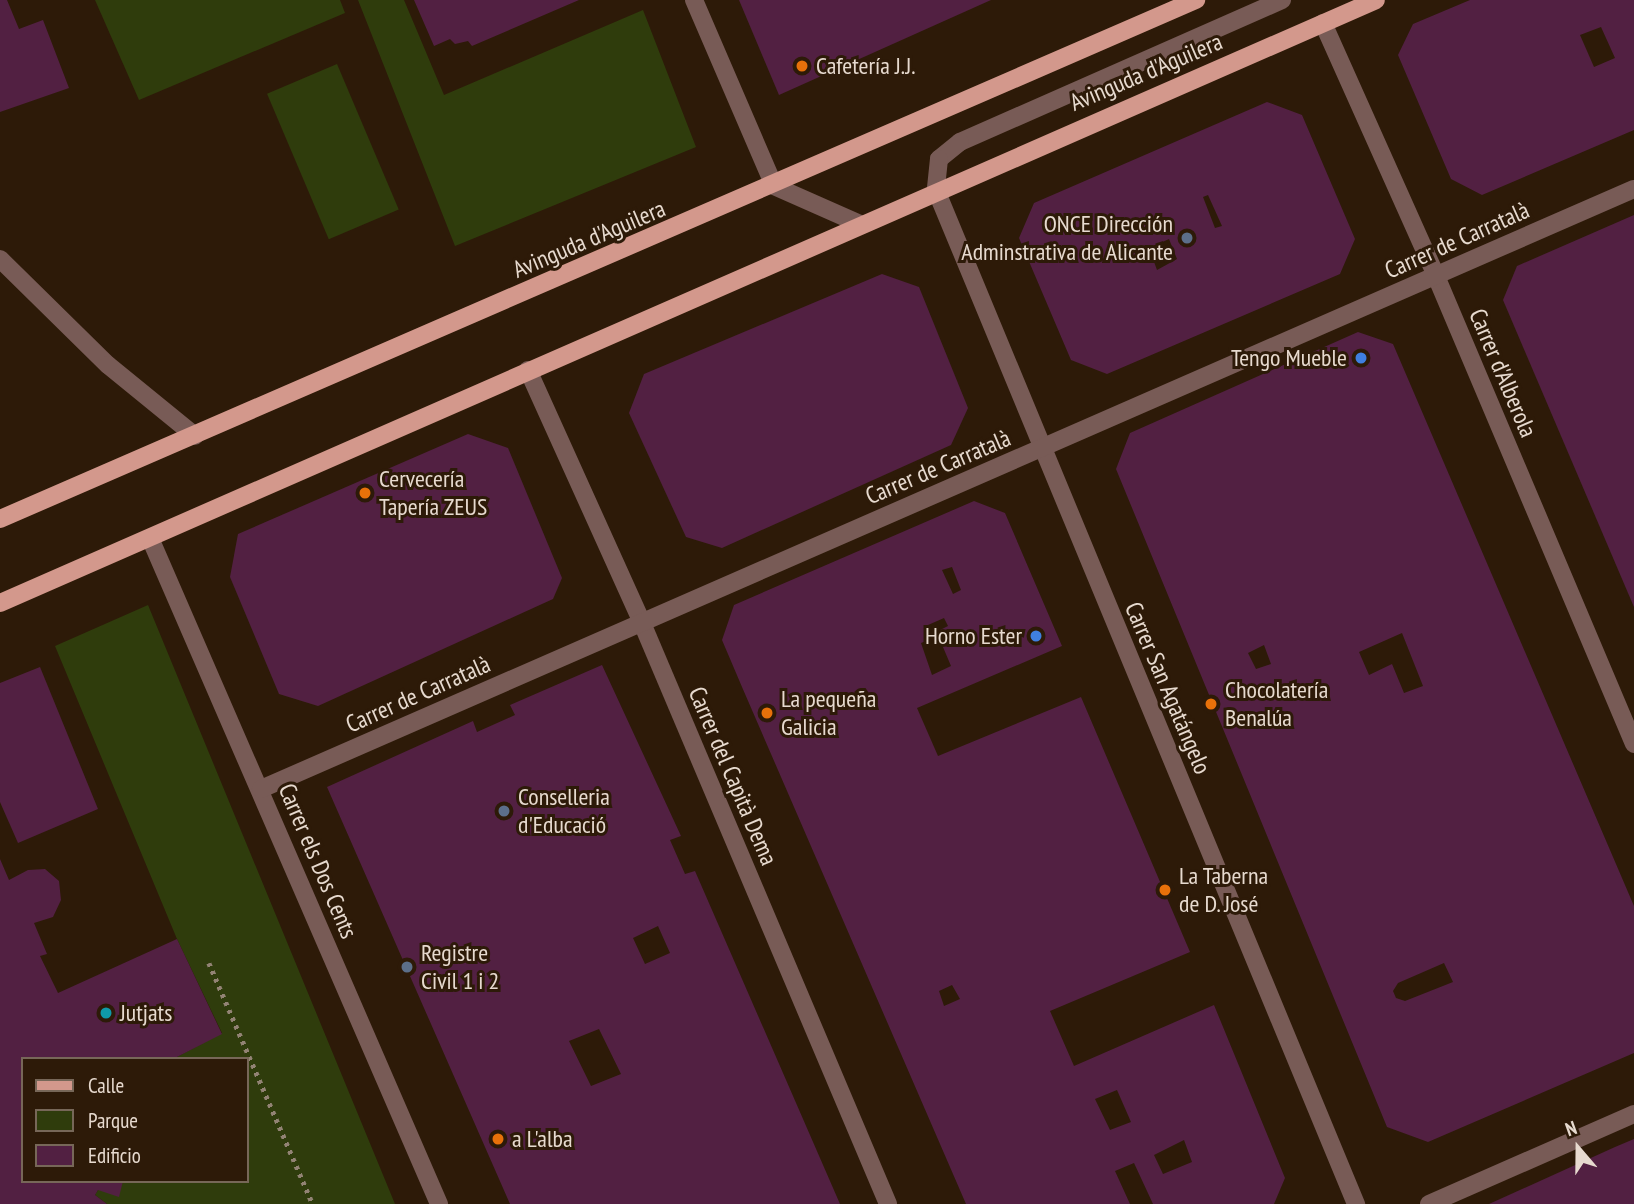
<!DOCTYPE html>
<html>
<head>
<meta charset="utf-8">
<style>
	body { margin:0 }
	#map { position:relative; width:1634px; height:1204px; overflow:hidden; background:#2d1a08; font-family:"PT Sans Narrow",sans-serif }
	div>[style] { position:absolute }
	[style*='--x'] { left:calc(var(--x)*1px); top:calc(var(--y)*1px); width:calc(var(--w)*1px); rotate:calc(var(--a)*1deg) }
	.green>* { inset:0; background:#2f3c0c; transform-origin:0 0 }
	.building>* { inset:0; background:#522042 }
	.path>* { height:4.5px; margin-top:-2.25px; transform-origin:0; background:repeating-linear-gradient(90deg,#928374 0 3.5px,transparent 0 8.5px) }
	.minor>* { height:18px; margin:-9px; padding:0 9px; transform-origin:9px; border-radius:9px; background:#785b56 }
	.primary>* { height:18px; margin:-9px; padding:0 9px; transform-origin:9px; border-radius:9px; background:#d3988c }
	.dots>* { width:19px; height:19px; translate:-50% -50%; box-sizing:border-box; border:4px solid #2d1a08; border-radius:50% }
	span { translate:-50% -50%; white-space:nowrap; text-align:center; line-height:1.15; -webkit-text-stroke:6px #2d1a08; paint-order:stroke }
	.poi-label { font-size:24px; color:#e7dacf }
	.left { translate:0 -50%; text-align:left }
	.right { translate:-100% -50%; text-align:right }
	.street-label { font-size:24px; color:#e7dacf }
	.legend { position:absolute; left:21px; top:1057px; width:228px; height:126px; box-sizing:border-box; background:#2d1a08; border:2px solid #776758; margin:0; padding:9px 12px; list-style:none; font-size:21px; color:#e7dacf }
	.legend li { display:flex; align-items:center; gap:14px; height:35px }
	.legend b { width:35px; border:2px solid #776758 }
	.north { position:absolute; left:1543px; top:1113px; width:70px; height:70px; -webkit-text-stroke:5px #2d1a08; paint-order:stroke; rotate:340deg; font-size:19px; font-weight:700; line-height:28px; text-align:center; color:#e7dacf }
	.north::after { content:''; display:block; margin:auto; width:24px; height:32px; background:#e7dacf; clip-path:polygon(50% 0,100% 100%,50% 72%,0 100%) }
</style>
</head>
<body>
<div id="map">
	<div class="green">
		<i style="clip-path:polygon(95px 0,340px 0,345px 13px,139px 100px)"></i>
		<i style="clip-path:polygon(358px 0,404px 0,444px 95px,643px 10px,696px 147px,455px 246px)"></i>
		<i style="left:337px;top:64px;width:158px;height:76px;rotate:67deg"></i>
		<i style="clip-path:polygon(148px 605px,395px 1204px,107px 1204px,95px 1195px,98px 1190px,123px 1181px,247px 1181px,247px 1059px,173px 1059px,222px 1033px,177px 939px,55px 646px)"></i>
	</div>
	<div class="building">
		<i style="clip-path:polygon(0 0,7px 0,19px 29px,43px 20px,69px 88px,0 112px)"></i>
		<i style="clip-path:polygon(414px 0,579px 0,472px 46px,468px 41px,455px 44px,450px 39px,434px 46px)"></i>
		<i style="clip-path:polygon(739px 0,991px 0,779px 95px)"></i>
		<i style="clip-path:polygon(evenodd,1470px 0,1634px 0,1634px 130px,1482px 195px,1451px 179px,1398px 55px,1413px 24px,1470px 0,1601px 27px,1615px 58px,1594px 67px,1580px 35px,1601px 27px)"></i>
		<i style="clip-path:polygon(evenodd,1267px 102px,1302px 115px,1355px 239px,1340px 274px,1107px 374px,1071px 360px,1019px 238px,1034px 203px,1267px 102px,1208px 195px,1222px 226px,1215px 228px,1203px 197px,1208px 195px,1267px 102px,1169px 239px,1177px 259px,1157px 270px,1149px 248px,1169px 239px)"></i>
		<i style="clip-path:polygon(1634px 215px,1634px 607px,1503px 300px,1517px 266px)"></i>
		<i style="clip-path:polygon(882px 274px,919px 287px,968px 408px,951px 445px,722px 548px,686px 537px,629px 413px,644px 374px)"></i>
		<i style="clip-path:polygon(evenodd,1358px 332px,1393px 344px,1634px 906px,1634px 1053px,1428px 1142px,1387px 1127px,1116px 469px,1130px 433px,1358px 332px,1402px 633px,1423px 686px,1404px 693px,1392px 664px,1369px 675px,1359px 652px,1402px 633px,1358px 332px,1264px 645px,1271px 664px,1256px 669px,1248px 653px,1264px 645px,1358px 332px,1444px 963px,1453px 982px,1405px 1001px,1396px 998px,1393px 991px,1398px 983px,1444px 963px)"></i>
		<i style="clip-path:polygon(468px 434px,508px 448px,562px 578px,553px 599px,318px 706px,279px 694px,230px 577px,238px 534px)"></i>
		<i style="clip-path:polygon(evenodd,974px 501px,1005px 513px,1062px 646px,917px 708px,938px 756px,1081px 697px,1190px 952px,1050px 1011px,1074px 1066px,1214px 1005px,1285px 1178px,1274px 1204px,1153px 1204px,1134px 1163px,1115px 1171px,1130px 1204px,966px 1204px,742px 687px,722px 640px,734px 605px,974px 501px,952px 567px,961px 590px,953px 594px,942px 570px,952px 567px,974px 501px,944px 618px,948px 626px,932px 634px,928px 625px,944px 618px,974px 501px,933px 638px,940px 640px,951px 666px,932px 675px,921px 643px,933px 638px,974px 501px,952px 985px,960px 999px,944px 1006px,939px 991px,952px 985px,974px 501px,1117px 1090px,1131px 1122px,1110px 1130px,1095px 1099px,1117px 1090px,974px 501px,1184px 1140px,1192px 1162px,1163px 1174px,1154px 1155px,1184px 1140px)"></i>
		<i style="clip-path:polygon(evenodd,602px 665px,681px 836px,670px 840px,685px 874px,695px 871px,840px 1204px,510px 1204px,327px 787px,473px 721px,477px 732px,515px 715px,510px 705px,602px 665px,658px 926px,670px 953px,645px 964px,633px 938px,658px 926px,602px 665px,599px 1029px,621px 1074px,591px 1086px,569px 1041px,599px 1029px)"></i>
		<i style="clip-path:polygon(40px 667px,98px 809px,18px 843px,0 802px,0 683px)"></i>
		<i style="clip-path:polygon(0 859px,9px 880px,28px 870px,45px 869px,59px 881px,61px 900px,53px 917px,34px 923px,47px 954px,40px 956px,58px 993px,177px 939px,222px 1034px,173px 1059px,23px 1059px,23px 1181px,123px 1181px,119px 1197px,98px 1190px,95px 1195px,107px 1204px,0 1204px)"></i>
		<i style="clip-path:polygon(1634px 1139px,1634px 1204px,1489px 1204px,1615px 1147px)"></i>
	</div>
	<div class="path">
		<i style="--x:209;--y:963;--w:262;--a:66.7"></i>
	</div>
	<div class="minor">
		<i style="--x:694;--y:0;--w:202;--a:66.7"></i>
		<i style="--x:774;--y:186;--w:94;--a:23.8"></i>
		<i style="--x:1282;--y:0;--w:352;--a:156.2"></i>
		<i style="--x:960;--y:142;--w:27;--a:141"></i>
		<i style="--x:939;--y:159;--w:31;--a:96"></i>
		<i style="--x:936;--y:190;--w:1098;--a:67.5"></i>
		<i style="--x:1323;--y:23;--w:277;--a:65.9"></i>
		<i style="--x:1436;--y:276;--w:508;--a:67.07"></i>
		<i style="--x:0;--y:259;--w:151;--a:44.5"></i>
		<i style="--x:108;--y:365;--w:112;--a:39.2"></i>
		<i style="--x:528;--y:370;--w:277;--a:65.7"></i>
		<i style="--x:642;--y:623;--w:631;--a:67.05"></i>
		<i style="--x:150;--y:538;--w:726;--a:66.54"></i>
		<i style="--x:261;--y:789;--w:1498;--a:-23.61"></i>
		<i style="--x:1429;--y:1204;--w:224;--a:-23.7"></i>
	</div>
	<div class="primary">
		<i style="--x:0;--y:519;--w:1304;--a:-23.46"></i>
		<i style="--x:0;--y:603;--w:1502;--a:-23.66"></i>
	</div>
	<div class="dots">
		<i style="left:802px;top:66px;background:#e8710a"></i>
		<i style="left:1187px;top:238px;background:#5c6f8a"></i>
		<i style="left:1361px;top:358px;background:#3f7fe0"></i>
		<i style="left:365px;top:493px;background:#e8710a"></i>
		<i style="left:1036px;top:636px;background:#3f7fe0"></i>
		<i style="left:1211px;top:704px;background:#e8710a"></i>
		<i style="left:767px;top:713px;background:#e8710a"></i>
		<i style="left:504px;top:811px;background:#5c6f8a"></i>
		<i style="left:1165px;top:890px;background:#e8710a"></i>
		<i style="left:407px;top:967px;background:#5c6f8a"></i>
		<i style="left:106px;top:1013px;background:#0f9aa8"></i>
		<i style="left:498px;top:1139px;background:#e8710a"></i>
	</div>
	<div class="poi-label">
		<span class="left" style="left:816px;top:66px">Cafetería J.J.</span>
		<span class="right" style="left:1173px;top:238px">ONCE Dirección<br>Adminstrativa de Alicante</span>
		<span class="right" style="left:1347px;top:358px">Tengo Mueble</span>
		<span class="left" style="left:379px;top:493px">Cervecería<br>Tapería ZEUS</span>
		<span class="right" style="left:1022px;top:636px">Horno Ester</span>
		<span class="left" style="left:1225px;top:704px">Chocolatería<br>Benalúa</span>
		<span class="left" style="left:781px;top:713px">La pequeña<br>Galicia</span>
		<span class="left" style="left:518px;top:811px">Conselleria<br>d'Educació</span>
		<span class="left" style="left:1179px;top:890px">La Taberna<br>de D. José</span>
		<span class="left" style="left:421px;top:967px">Registre<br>Civil 1 i 2</span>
		<span class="left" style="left:120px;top:1013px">Jutjats</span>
		<span class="left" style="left:512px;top:1139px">a L'alba</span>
	</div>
	<div class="street-label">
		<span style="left:1146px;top:72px;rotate:-23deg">Avinguda d'Aguilera</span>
		<span style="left:589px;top:239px;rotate:-23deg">Avinguda d'Aguilera</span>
		<span style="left:1457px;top:240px;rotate:-24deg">Carrer de Carratalà</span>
		<span style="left:1503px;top:373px;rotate:67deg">Carrer d'Alberola</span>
		<span style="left:938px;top:467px;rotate:-23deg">Carrer de Carratalà</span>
		<span style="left:1168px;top:688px;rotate:67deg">Carrer San Agatángelo</span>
		<span style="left:418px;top:694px;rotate:-24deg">Carrer de Carratalà</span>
		<span style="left:733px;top:776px;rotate:67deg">Carrer del Capità Dema</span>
		<span style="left:318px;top:861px;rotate:67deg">Carrer els Dos Cents</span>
	</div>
	<ul class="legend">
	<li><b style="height:9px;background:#d3988c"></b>Calle</li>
	<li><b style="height:19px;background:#2f3c0c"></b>Parque</li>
	<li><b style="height:19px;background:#522042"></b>Edificio</li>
	</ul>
	<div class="north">N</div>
</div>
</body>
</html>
